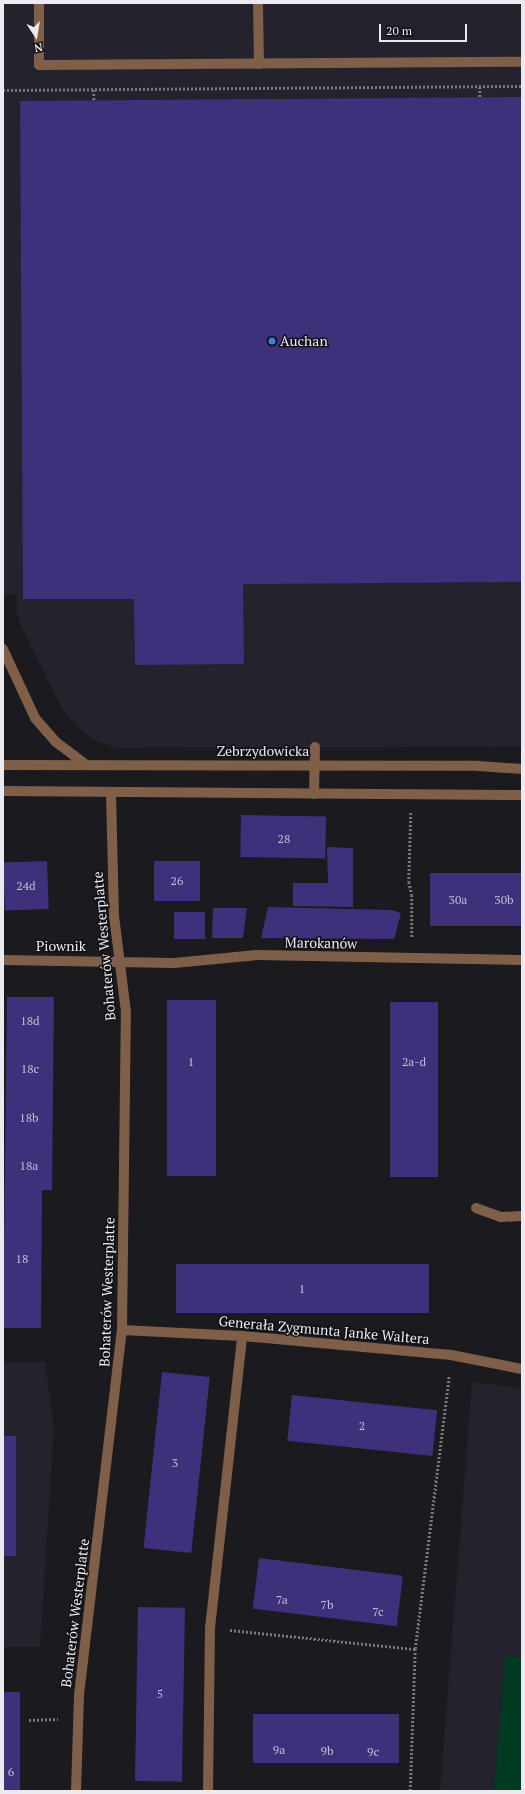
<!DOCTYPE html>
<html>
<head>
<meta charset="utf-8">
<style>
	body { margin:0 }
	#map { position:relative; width:525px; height:1794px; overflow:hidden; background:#1a1a1f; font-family:"PT Serif",serif }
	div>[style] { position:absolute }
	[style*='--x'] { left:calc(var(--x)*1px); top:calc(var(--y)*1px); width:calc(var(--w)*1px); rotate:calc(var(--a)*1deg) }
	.built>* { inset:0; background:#23222d }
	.green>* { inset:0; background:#003a21 }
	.building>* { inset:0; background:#3e307a; transform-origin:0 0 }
	.path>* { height:2.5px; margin-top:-1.25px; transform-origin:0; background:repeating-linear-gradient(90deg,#78787d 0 2px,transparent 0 4px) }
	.minor>* { height:10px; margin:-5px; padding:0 5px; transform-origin:5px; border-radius:5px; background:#7f5f48 }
	.dots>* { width:11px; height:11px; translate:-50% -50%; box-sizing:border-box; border:2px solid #111116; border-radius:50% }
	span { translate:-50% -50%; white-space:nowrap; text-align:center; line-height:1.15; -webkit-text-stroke:3px #111116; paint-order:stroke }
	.number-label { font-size:12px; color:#c0bcd2 }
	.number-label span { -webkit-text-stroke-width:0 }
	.poi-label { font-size:14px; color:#ebebef }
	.left { translate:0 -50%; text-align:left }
	.street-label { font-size:14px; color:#ebebef }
	.frame { position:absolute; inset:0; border:4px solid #ebebef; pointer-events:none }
	.north { position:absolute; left:16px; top:16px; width:40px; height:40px; -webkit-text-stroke:3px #111116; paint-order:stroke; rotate:168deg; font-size:11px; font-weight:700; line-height:16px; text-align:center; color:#ebebef }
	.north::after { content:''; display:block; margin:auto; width:14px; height:18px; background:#ebebef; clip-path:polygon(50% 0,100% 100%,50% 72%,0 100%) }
	.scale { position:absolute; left:379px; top:24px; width:88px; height:18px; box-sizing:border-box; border:2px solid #ebebef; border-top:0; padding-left:5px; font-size:12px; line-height:14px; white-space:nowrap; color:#ebebef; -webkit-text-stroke:3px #111116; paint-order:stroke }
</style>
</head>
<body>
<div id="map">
	<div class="built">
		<i style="clip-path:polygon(3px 3px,522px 3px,522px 747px,115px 748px,92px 739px,70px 720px,61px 707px,21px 626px,17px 613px,16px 594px,3px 594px)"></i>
		<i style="clip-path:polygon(3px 1362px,45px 1362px,54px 1426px,40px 1647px,3px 1647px)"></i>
		<i style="clip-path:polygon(472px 1382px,522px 1388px,522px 1791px,440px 1791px)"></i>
	</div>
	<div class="green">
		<i style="clip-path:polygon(505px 1657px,522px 1657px,522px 1791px,494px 1791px)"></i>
	</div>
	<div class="building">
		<i style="clip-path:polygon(522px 97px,522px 582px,243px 584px,244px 664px,135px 665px,134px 599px,23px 599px,20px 101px)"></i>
		<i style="left:241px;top:815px;width:85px;height:42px;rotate:1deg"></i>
		<i style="clip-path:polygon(327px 847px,353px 848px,353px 907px,293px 906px,293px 883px,328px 883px)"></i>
		<i style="left:47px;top:861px;width:48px;height:44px;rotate:88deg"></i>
		<i style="left:154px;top:861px;width:46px;height:40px"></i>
		<i style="left:522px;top:873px;width:53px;height:92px;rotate:90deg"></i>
		<i style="clip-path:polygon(268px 907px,392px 910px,401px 913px,394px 939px,261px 938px)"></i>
		<i style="clip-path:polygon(213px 908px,247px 908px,243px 938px,212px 938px)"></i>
		<i style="left:205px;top:912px;width:27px;height:31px;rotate:90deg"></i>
		<i style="clip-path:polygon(7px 997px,54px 997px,52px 1190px,42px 1190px,41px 1328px,3px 1328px)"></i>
		<i style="left:167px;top:1000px;width:49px;height:176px"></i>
		<i style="left:390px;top:1002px;width:48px;height:175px"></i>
		<i style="left:429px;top:1264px;width:49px;height:253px;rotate:90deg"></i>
		<i style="left:162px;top:1372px;width:48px;height:177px;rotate:6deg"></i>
		<i style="left:292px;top:1395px;width:146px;height:46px;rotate:6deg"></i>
		<i style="left:3px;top:1436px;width:13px;height:120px"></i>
		<i style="left:259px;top:1558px;width:145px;height:51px;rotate:7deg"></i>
		<i style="left:138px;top:1607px;width:47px;height:174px;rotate:1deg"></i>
		<i style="left:3px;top:1692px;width:17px;height:99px"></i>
		<i style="left:399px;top:1714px;width:49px;height:146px;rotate:90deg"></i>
	</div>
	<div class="path">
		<i style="--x:480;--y:87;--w:11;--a:90"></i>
		<i style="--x:3;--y:90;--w:519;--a:-0.44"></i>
		<i style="--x:94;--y:90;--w:10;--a:90"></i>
		<i style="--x:411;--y:813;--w:69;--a:91.7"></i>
		<i style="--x:409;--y:882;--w:13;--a:77"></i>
		<i style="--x:412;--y:895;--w:43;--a:90"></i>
		<i style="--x:230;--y:1630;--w:186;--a:5.9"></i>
		<i style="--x:29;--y:1720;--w:29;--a:-2"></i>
		<i style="--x:410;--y:1791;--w:142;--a:-88"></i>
		<i style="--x:415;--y:1649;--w:276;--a:-82.9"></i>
	</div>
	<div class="minor">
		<i style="--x:39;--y:3;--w:62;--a:90"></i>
		<i style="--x:39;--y:65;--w:483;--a:-0.4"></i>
		<i style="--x:258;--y:3;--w:61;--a:89.1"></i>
		<i style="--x:3;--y:649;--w:76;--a:65.1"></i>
		<i style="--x:35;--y:718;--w:32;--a:49"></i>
		<i style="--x:56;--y:742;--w:38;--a:37"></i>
		<i style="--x:3;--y:765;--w:475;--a:0.1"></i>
		<i style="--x:478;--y:766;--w:44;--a:3.9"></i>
		<i style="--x:3;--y:791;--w:519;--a:0.44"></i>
		<i style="--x:314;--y:794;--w:47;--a:-88.8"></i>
		<i style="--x:3;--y:960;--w:171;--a:1"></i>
		<i style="--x:174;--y:963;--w:83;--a:-5.5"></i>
		<i style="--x:257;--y:955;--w:265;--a:1.1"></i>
		<i style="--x:476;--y:1208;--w:27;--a:20"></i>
		<i style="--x:501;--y:1217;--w:21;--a:-3"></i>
		<i style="--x:122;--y:1330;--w:120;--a:2.9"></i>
		<i style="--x:242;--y:1336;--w:210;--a:5.2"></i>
		<i style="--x:451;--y:1355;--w:72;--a:11.2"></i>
		<i style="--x:76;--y:1791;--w:96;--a:-88.2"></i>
		<i style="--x:79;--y:1695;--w:368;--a:-83.3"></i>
		<i style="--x:122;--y:1330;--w:318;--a:-89.3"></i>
		<i style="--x:126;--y:1012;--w:97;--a:-97.1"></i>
		<i style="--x:114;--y:916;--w:124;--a:-91.4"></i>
		<i style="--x:208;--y:1791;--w:163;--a:-89.3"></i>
		<i style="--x:210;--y:1628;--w:294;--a:-83.7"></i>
	</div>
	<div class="dots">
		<i style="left:272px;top:341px;background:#3f7fe0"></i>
	</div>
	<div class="number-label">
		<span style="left:284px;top:839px">28</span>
		<span style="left:177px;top:881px">26</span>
		<span style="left:26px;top:886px">24d</span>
		<span style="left:458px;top:900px">30a</span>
		<span style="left:504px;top:900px">30b</span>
		<span style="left:30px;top:1021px">18d</span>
		<span style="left:191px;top:1062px">1</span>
		<span style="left:414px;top:1062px">2a-d</span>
		<span style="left:30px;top:1069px">18c</span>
		<span style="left:29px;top:1118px">18b</span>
		<span style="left:29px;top:1166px">18a</span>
		<span style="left:22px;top:1259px">18</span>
		<span style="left:302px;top:1289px">1</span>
		<span style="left:362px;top:1426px">2</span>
		<span style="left:175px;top:1463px">3</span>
		<span style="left:282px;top:1600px">7a</span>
		<span style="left:327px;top:1605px">7b</span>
		<span style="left:378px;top:1612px">7c</span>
		<span style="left:160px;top:1694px">5</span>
		<span style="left:279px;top:1750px">9a</span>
		<span style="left:327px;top:1751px">9b</span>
		<span style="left:373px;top:1752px">9c</span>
		<span style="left:11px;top:1772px">6</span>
	</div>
	<div class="poi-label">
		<span class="left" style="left:280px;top:341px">Auchan</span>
	</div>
	<div class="street-label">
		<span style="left:263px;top:751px">Zebrzydowicka</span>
		<span style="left:321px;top:943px;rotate:1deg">Marokanów</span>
		<span style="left:61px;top:946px">Piownik</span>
		<span style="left:104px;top:946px;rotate:-95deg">Bohaterów Westerplatte</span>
		<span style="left:107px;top:1292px;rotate:-88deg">Bohaterów Westerplatte</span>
		<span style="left:324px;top:1330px;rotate:5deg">Generała Zygmunta Janke Waltera</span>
		<span style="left:75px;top:1613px;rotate:-83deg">Bohaterów Westerplatte</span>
	</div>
	<div class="frame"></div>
	<div class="north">N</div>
	<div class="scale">20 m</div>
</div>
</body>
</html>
